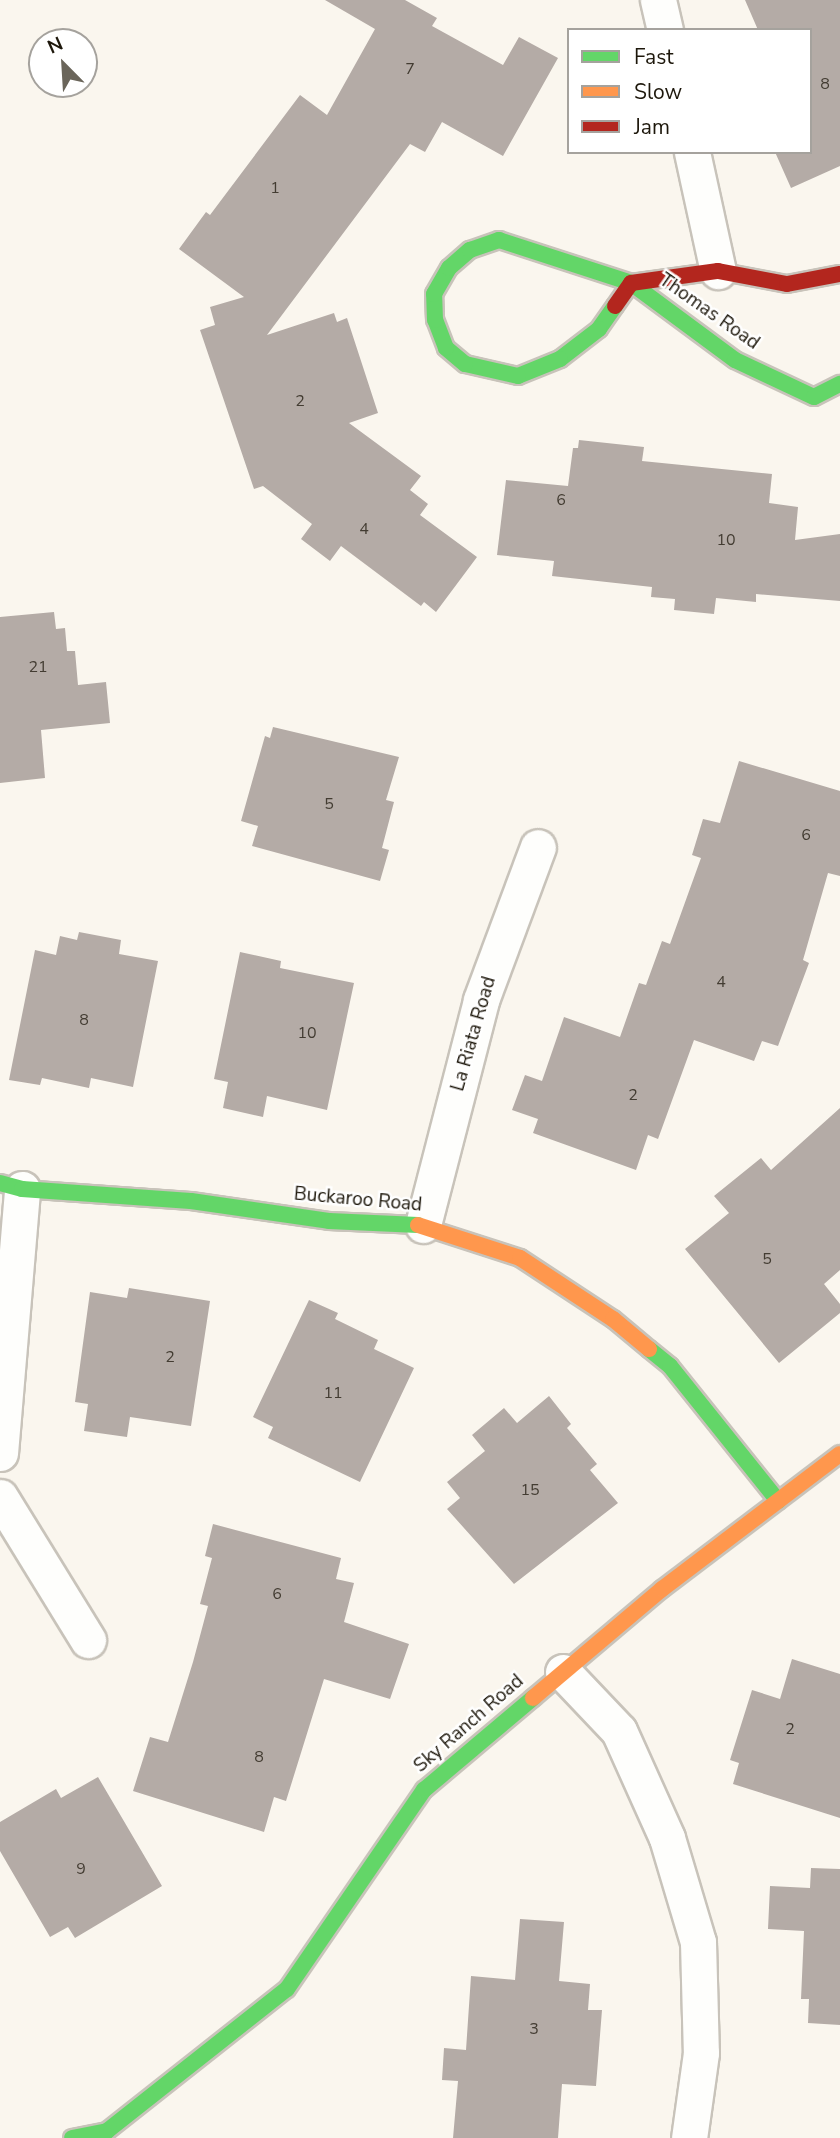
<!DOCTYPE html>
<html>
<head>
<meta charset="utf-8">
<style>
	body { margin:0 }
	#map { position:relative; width:840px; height:2138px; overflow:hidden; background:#faf6ee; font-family:"Nunito Sans",sans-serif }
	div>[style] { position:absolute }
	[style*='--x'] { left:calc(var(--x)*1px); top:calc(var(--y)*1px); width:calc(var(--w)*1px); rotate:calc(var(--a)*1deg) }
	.building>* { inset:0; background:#b4aba6 }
	.roads { filter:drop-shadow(2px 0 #c8c3ba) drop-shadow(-2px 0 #c8c3ba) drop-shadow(0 2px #c8c3ba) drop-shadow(0 -2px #c8c3ba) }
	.street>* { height:35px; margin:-17.5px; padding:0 17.5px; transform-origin:17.5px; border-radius:17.5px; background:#fefefc }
	.fast>* { height:16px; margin:-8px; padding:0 8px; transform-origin:8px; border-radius:8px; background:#63d668 }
	.slow>* { height:16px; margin:-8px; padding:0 8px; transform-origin:8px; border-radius:8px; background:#ff974d }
	.jam>* { height:16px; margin:-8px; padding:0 8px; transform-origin:8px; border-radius:8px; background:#b3261e }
	span { translate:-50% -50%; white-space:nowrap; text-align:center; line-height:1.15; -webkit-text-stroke:5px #fff; paint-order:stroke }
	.number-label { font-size:16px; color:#433c32 }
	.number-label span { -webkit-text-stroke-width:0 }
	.street-label { font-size:19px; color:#1d170b }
	.legend { position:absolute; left:567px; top:28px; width:245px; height:126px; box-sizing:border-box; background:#fff; border:2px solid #a5a29d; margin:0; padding:9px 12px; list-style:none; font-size:21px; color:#1d170b }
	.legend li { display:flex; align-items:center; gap:14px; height:35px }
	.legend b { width:35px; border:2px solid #a5a29d }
	.north { position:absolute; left:28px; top:28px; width:70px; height:70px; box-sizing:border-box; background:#fff; border:2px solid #a5a29d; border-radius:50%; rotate:336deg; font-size:19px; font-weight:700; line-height:28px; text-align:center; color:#1d170b }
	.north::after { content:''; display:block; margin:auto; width:24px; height:32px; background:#6a655a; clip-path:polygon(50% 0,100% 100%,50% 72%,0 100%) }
</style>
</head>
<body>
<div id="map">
	<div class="building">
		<i style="clip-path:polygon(325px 0,405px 0,437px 18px,432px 26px,503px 65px,519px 37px,558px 58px,503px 156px,442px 122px,425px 152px,410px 144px,267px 335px,334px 313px,337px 322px,347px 318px,378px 413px,349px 423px,421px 476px,410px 490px,428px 504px,420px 515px,477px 557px,436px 612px,424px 602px,421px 606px,341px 546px,330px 561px,301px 539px,312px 524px,263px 486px,254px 489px,200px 330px,215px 325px,210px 307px,244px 297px,179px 249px,206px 212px,210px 215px,300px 95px,327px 115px,375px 29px)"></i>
		<i style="clip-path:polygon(745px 0,840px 0,840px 166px,791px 188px,775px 152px,810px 152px,810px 30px,758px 30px)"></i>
		<i style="clip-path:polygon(579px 440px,644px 447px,642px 461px,772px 474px,769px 503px,798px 507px,795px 540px,840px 534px,840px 601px,756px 594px,756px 602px,716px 598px,714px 614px,674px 610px,675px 599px,651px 597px,652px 587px,552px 576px,554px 561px,497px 555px,506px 480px,568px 486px,573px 448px,578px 448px)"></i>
		<i style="clip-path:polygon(54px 612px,56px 629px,65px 628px,67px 651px,75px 651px,78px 685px,106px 682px,110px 723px,41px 730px,45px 778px,0 783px,0 617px)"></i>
		<i style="clip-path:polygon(273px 727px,399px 757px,386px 800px,394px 802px,382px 848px,389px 850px,380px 881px,252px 846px,258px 826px,241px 821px,265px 736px,270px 738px)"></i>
		<i style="clip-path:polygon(739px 761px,840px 791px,840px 876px,828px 873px,803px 960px,809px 963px,778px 1046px,762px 1041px,754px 1061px,694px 1040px,658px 1139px,648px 1135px,636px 1170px,533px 1133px,538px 1119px,512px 1110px,525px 1075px,542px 1081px,564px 1017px,620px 1037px,639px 983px,646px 985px,662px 941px,670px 944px,701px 858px,692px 855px,703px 819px,720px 823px)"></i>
		<i style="clip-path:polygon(79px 932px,121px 940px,119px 954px,158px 961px,133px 1087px,91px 1078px,89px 1088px,42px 1078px,40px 1085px,9px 1080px,35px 950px,56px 955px,60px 936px,77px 940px)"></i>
		<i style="clip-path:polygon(240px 952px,281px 961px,280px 968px,354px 983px,327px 1110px,267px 1096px,263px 1117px,223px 1108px,228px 1082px,214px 1079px)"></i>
		<i style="clip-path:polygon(840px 1108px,840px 1270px,824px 1284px,840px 1304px,840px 1313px,779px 1363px,685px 1249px,729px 1213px,714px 1196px,761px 1158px,771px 1170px)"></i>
		<i style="clip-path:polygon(129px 1288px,210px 1301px,191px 1426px,130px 1417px,127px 1437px,84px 1431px,88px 1404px,75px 1402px,90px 1292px,127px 1298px)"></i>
		<i style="clip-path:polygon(309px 1300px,338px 1313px,335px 1319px,378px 1340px,374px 1349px,414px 1368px,360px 1482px,268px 1438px,273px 1427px,253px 1417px)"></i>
		<i style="clip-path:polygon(549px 1396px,571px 1424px,567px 1428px,597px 1464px,590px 1470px,618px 1503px,514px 1584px,447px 1509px,460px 1498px,447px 1482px,485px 1451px,472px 1435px,504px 1408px,517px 1423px)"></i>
		<i style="clip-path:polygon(213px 1524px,341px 1558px,336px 1579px,354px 1583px,344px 1622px,409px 1644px,390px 1699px,324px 1679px,286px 1801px,274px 1797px,264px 1832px,133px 1791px,150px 1737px,168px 1742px,193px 1662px,208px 1606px,200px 1604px,212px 1558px,205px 1556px)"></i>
		<i style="clip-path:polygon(792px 1659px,840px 1674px,840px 1818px,733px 1784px,739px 1763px,730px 1760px,752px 1690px,780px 1699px)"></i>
		<i style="clip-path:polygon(98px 1777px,162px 1886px,75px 1938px,68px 1927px,50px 1937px,0 1851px,0 1822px,56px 1789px,61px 1798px)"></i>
		<i style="clip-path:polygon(811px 1868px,840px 1869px,840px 2025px,808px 2023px,809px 1999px,801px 1999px,804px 1931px,768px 1929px,770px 1886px,810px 1888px)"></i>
		<i style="clip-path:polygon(520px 1919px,564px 1922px,559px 1981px,590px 1984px,588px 2010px,602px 2010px,596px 2086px,562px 2084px,558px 2138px,453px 2138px,458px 2081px,442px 2080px,444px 2048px,466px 2050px,471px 1976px,515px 1980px)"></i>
	</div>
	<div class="roads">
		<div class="street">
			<i style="--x:658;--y:0;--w:31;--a:77"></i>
			<i style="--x:692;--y:152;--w:122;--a:77.7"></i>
			<i style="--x:423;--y:1225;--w:232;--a:-75.5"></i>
			<i style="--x:481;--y:1000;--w:163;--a:-69.6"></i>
			<i style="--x:0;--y:1453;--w:265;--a:-85.2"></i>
			<i style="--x:0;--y:1497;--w:168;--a:58.4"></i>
			<i style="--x:563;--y:1672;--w:81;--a:46.5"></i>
			<i style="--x:619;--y:1731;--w:117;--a:65.8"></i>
			<i style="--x:667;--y:1838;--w:109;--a:73.4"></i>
			<i style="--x:698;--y:1942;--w:111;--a:88.5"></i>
			<i style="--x:701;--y:2053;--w:86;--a:98"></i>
		</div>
		<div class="fast">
			<i style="--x:615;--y:306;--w:28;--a:125"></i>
			<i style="--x:599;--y:329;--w:49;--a:142.4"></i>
			<i style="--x:560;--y:359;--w:45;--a:158"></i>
			<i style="--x:518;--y:376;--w:54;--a:-167.2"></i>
			<i style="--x:465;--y:364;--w:25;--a:-140"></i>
			<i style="--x:446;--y:348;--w:30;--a:-111"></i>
			<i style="--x:435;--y:320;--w:26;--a:-92"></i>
			<i style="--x:434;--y:294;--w:30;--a:-60"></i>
			<i style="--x:449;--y:268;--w:28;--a:-41"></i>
			<i style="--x:470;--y:250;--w:31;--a:-19"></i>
			<i style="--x:499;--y:240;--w:139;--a:18"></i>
			<i style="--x:631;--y:283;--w:129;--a:36.5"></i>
			<i style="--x:735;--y:360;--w:87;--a:25.1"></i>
			<i style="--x:814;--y:397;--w:29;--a:-27"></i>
			<i style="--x:0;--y:1183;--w:23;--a:15"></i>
			<i style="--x:22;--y:1189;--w:169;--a:4.1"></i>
			<i style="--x:191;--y:1201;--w:139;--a:8.2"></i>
			<i style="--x:329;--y:1221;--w:89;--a:2.6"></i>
			<i style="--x:649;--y:1349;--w:27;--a:39"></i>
			<i style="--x:670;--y:1366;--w:173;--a:51.3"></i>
			<i style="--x:72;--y:2138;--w:36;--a:-11"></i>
			<i style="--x:107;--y:2131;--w:229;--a:-38.3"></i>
			<i style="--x:287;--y:1989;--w:242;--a:-55.5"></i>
			<i style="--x:424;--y:1790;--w:143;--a:-40.2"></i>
		</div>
		<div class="slow">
			<i style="--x:418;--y:1225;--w:107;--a:17.9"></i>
			<i style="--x:520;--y:1258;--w:111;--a:33.3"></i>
			<i style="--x:613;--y:1319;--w:47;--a:39.8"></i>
			<i style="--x:533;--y:1698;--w:169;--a:-40.2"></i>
			<i style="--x:662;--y:1589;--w:223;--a:-37.2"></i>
		</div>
		<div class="jam">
			<i style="--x:615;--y:306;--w:28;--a:-55"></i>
			<i style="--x:631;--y:283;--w:88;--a:-7.9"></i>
			<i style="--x:718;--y:271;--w:70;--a:10.7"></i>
			<i style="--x:787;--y:284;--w:54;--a:-10.7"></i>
		</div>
	</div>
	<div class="number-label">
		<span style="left:410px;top:69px">7</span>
		<span style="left:825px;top:84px">8</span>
		<span style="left:275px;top:188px">1</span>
		<span style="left:300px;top:401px">2</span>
		<span style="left:561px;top:500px">6</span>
		<span style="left:364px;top:529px">4</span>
		<span style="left:726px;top:540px">10</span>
		<span style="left:38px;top:667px">21</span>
		<span style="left:329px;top:804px">5</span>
		<span style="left:806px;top:835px">6</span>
		<span style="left:721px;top:982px">4</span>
		<span style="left:84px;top:1020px">8</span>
		<span style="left:307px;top:1033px">10</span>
		<span style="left:633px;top:1095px">2</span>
		<span style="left:767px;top:1259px">5</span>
		<span style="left:170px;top:1357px">2</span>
		<span style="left:333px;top:1393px">11</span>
		<span style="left:530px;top:1490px">15</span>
		<span style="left:277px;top:1594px">6</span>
		<span style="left:790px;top:1729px">2</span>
		<span style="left:259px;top:1757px">8</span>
		<span style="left:81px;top:1869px">9</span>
		<span style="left:534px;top:2029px">3</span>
	</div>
	<div class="street-label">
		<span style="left:709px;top:312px;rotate:35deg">Thomas Road</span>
		<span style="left:474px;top:1034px;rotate:-74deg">La Riata Road</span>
		<span style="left:358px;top:1200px;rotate:5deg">Buckaroo Road</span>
		<span style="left:469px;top:1724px;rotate:-41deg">Sky Ranch Road</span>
	</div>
	<ul class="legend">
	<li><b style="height:9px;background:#63d668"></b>Fast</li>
	<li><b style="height:9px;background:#ff974d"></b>Slow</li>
	<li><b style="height:9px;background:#b3261e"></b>Jam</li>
	</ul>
	<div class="north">N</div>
</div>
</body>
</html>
